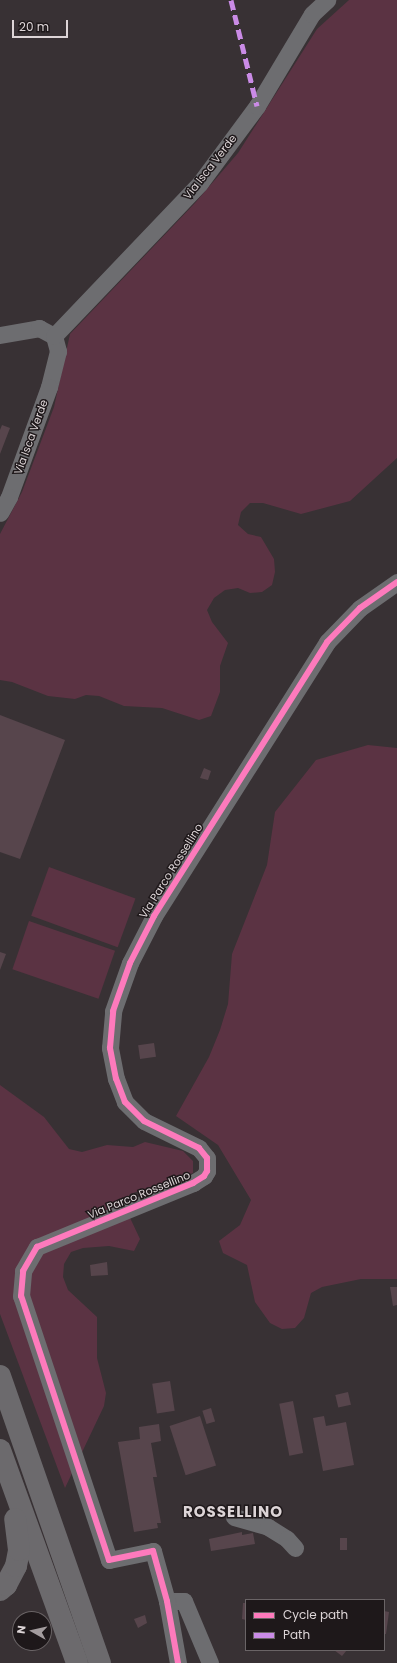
<!DOCTYPE html>
<html>
<head>
<meta charset="utf-8">
<style>
	body { margin:0 }
	#map { position:relative; width:397px; height:1663px; overflow:hidden; background:#383134; font-family:Poppins,sans-serif }
	div>[style] { position:absolute }
	[style*='--x'] { left:calc(var(--x)*1px); top:calc(var(--y)*1px); width:calc(var(--w)*1px); rotate:calc(var(--a)*1deg) }
	.green>* { inset:0; background:#5b3343; transform-origin:0 0 }
	.building>* { inset:0; background:#57454c; transform-origin:0 0 }
	.street>* { height:17px; margin:-8.5px; padding:0 8.5px; transform-origin:8.5px; border-radius:8.5px; background:#6d6d70 }
	.highway>* { height:22px; margin:-11px; padding:0 11px; transform-origin:11px; border-radius:11px; background:#6c6a6d }
	.quiet>* { height:5px; margin-top:-2.5px; transform-origin:0; background:repeating-linear-gradient(90deg,#ca8be6 0 10px,transparent 0 15px) }
	.cycleway>* { height:6px; margin:-3px; padding:0 3px; transform-origin:3px; border-radius:3px; background:#fd7abc }
	span { translate:-50% -50%; white-space:nowrap; text-align:center; line-height:1.15; -webkit-text-stroke:3px #1e181a; paint-order:stroke }
	.street-label { font-size:11px; color:#ddd5d7 }
	.district-label { font-size:15px; color:#ddd5d7; font-weight:700; letter-spacing:1px }
	.legend { position:absolute; left:245px; top:1599px; width:140px; height:52px; box-sizing:border-box; background:#1e181a; border:1px solid #6a6466; margin:0; padding:5px 7px; list-style:none; font-size:12px; color:#ddd5d7 }
	.legend li { display:flex; align-items:center; gap:8px; height:20px }
	.legend b { width:20px; border:1px solid #6a6466 }
	.north { position:absolute; left:12px; top:1611px; width:40px; height:40px; box-sizing:border-box; background:#1e181a; border:1px solid #6a6466; border-radius:50%; rotate:278deg; font-size:11px; font-weight:700; line-height:16px; text-align:center; color:#ddd5d7 }
	.north::after { content:''; display:block; margin:auto; width:14px; height:18px; background:#a39c9e; clip-path:polygon(50% 0,100% 100%,50% 72%,0 100%) }
	.scale { position:absolute; left:12px; top:20px; width:56px; height:18px; box-sizing:border-box; border:2px solid #ddd5d7; border-top:0; padding-left:5px; font-size:12px; line-height:14px; white-space:nowrap; color:#ddd5d7; -webkit-text-stroke:3px #1e181a; paint-order:stroke }
</style>
</head>
<body>
<div id="map">
	<div class="green">
		<i style="clip-path:polygon(349px 0,397px 0,397px 458px,350px 501px,301px 514px,263px 503px,250px 503px,241px 512px,238px 525px,248px 534px,261px 537px,274px 559px,275px 572px,272px 585px,262px 592px,250px 593px,238px 588px,225px 590px,214px 598px,207px 610px,212px 622px,228px 643px,220px 666px,220px 692px,211px 716px,199px 720px,162px 708px,124px 706px,99px 696px,86px 695px,75px 699px,48px 696px,12px 682px,0 680px,0 534px,22px 492px,54px 407px,70px 334px,195px 203px,238px 153px,317px 29px)"></i>
		<i style="clip-path:polygon(368px 745px,397px 748px,397px 1279px,361px 1279px,322px 1287px,311px 1293px,304px 1318px,295px 1328px,282px 1329px,270px 1323px,255px 1302px,247px 1265px,223px 1253px,219px 1241px,240px 1225px,251px 1200px,218px 1145px,176px 1116px,209px 1057px,220px 1030px,228px 1004px,232px 954px,267px 865px,275px 812px,316px 760px)"></i>
		<i style="left:49px;top:867px;width:92px;height:52px;rotate:20deg"></i>
		<i style="left:29px;top:921px;width:91px;height:51px;rotate:19deg"></i>
		<i style="clip-path:polygon(0 1085px,44px 1117px,69px 1149px,82px 1152px,107px 1145px,133px 1147px,145px 1142px,183px 1151px,193px 1161px,193px 1173px,130px 1194px,124px 1205px,140px 1239px,134px 1251px,109px 1246px,83px 1248px,71px 1252px,64px 1264px,63px 1277px,68px 1290px,97px 1317px,97px 1358px,106px 1393px,104px 1406px,65px 1488px,0 1314px)"></i>
	</div>
	<div class="building">
		<i style="clip-path:polygon(2px 425px,10px 428px,0 454px,0 430px)"></i>
		<i style="clip-path:polygon(0 715px,65px 740px,20px 859px,0 852px)"></i>
		<i style="clip-path:polygon(204px 768px,211px 771px,208px 780px,200px 778px)"></i>
		<i style="clip-path:polygon(0 952px,6px 954px,0 970px)"></i>
		<i style="left:154px;top:1043px;width:14px;height:16px;rotate:82deg"></i>
		<i style="clip-path:polygon(107px 1262px,108px 1275px,91px 1276px,90px 1265px)"></i>
		<i style="clip-path:polygon(390px 1287px,397px 1287px,397px 1305px,393px 1306px)"></i>
		<i style="left:170px;top:1381px;width:30px;height:18px;rotate:81deg"></i>
		<i style="left:348px;top:1392px;width:13px;height:13px;rotate:77deg"></i>
		<i style="left:293px;top:1401px;width:53px;height:14px;rotate:79deg"></i>
		<i style="left:211px;top:1408px;width:14px;height:9px;rotate:73deg"></i>
		<i style="left:200px;top:1416px;width:52px;height:32px;rotate:72deg"></i>
		<i style="clip-path:polygon(324px 1416px,326px 1426px,346px 1422px,354px 1465px,323px 1471px,313px 1418px)"></i>
		<i style="clip-path:polygon(159px 1424px,161px 1441px,151px 1443px,157px 1477px,153px 1477px,161px 1523px,157px 1523px,158px 1528px,134px 1532px,118px 1442px,140px 1439px,139px 1427px)"></i>
		<i style="clip-path:polygon(242px 1532px,242px 1535px,253px 1533px,255px 1544px,211px 1551px,209px 1539px)"></i>
		<i style="left:340px;top:1538px;width:7px;height:12px"></i>
		<i style="clip-path:polygon(243px 1603px,246px 1603px,246px 1620px,242px 1619px)"></i>
		<i style="clip-path:polygon(384px 1611px,389px 1612px,386px 1634px,384px 1634px)"></i>
		<i style="clip-path:polygon(145px 1615px,147px 1623px,138px 1628px,134px 1619px)"></i>
		<i style="clip-path:polygon(334px 1650px,347px 1650px,342px 1656px)"></i>
	</div>
	<div class="street">
		<i style="--x:0;--y:335;--w:40;--a:-10"></i>
		<i style="--x:39;--y:328;--w:17;--a:28"></i>
		<i style="--x:54;--y:336;--w:16;--a:75"></i>
		<i style="--x:58;--y:351;--w:37;--a:104"></i>
		<i style="--x:49;--y:387;--w:117;--a:110"></i>
		<i style="--x:9;--y:497;--w:18;--a:119"></i>
		<i style="--x:54;--y:336;--w:211;--a:-46.3"></i>
		<i style="--x:200;--y:183;--w:96;--a:-53.5"></i>
		<i style="--x:257;--y:106;--w:107;--a:-59.1"></i>
		<i style="--x:312;--y:14;--w:21;--a:-43"></i>
		<i style="--x:234;--y:1517;--w:35;--a:16"></i>
		<i style="--x:268;--y:1527;--w:22;--a:32"></i>
		<i style="--x:287;--y:1539;--w:12;--a:48"></i>
		<i style="--x:167;--y:1601;--w:17;--a:0"></i>
		<i style="--x:184;--y:1601;--w:67;--a:67.2"></i>
		<i style="--x:178;--y:1663;--w:63;--a:-100.1"></i>
		<i style="--x:167;--y:1601;--w:52;--a:-105.6"></i>
		<i style="--x:153;--y:1551;--w:45;--a:168.4"></i>
		<i style="--x:109;--y:1560;--w:278;--a:-108.4"></i>
		<i style="--x:21;--y:1296;--w:25;--a:-85"></i>
		<i style="--x:23;--y:1271;--w:28;--a:-60"></i>
		<i style="--x:37;--y:1247;--w:169;--a:-22.3"></i>
		<i style="--x:193;--y:1183;--w:13;--a:-32"></i>
		<i style="--x:204;--y:1176;--w:6;--a:-59"></i>
		<i style="--x:207;--y:1171;--w:13;--a:-90"></i>
		<i style="--x:207;--y:1158;--w:13;--a:-129"></i>
		<i style="--x:199;--y:1148;--w:61;--a:-153.9"></i>
		<i style="--x:144;--y:1121;--w:27;--a:-135"></i>
		<i style="--x:125;--y:1102;--w:25;--a:-111"></i>
		<i style="--x:116;--y:1079;--w:32;--a:-101"></i>
		<i style="--x:110;--y:1048;--w:37;--a:-85"></i>
		<i style="--x:113;--y:1011;--w:51;--a:-70.5"></i>
		<i style="--x:130;--y:963;--w:53;--a:-62.9"></i>
		<i style="--x:154;--y:916;--w:324;--a:-57.7"></i>
		<i style="--x:327;--y:642;--w:47;--a:-45.9"></i>
		<i style="--x:360;--y:608;--w:45;--a:-35.1"></i>
	</div>
	<div class="highway">
		<i style="--x:0;--y:1376;--w:304;--a:70.8"></i>
		<i style="--x:0;--y:1450;--w:226;--a:70.1"></i>
		<i style="--x:0;--y:1590;--w:8;--a:-40"></i>
		<i style="--x:6;--y:1585;--w:21;--a:-62"></i>
		<i style="--x:16;--y:1566;--w:16;--a:-79"></i>
		<i style="--x:19;--y:1550;--w:31;--a:-97"></i>
	</div>
	<div class="quiet">
		<i style="--x:231;--y:0;--w:109;--a:76.2"></i>
	</div>
	<div class="cycleway">
		<i style="--x:178;--y:1663;--w:63;--a:-100.1"></i>
		<i style="--x:167;--y:1601;--w:52;--a:-105.6"></i>
		<i style="--x:153;--y:1551;--w:45;--a:168.4"></i>
		<i style="--x:109;--y:1560;--w:278;--a:-108.4"></i>
		<i style="--x:21;--y:1296;--w:25;--a:-85"></i>
		<i style="--x:23;--y:1271;--w:28;--a:-60"></i>
		<i style="--x:37;--y:1247;--w:169;--a:-22.3"></i>
		<i style="--x:193;--y:1183;--w:13;--a:-32"></i>
		<i style="--x:204;--y:1176;--w:6;--a:-59"></i>
		<i style="--x:207;--y:1171;--w:13;--a:-90"></i>
		<i style="--x:207;--y:1158;--w:13;--a:-129"></i>
		<i style="--x:199;--y:1148;--w:61;--a:-153.9"></i>
		<i style="--x:144;--y:1121;--w:27;--a:-135"></i>
		<i style="--x:125;--y:1102;--w:25;--a:-111"></i>
		<i style="--x:116;--y:1079;--w:32;--a:-101"></i>
		<i style="--x:110;--y:1048;--w:37;--a:-85"></i>
		<i style="--x:113;--y:1011;--w:51;--a:-70.5"></i>
		<i style="--x:130;--y:963;--w:53;--a:-62.9"></i>
		<i style="--x:154;--y:916;--w:324;--a:-57.7"></i>
		<i style="--x:327;--y:642;--w:47;--a:-45.9"></i>
		<i style="--x:360;--y:608;--w:45;--a:-35.1"></i>
	</div>
	<div class="street-label">
		<span style="left:210px;top:167px;rotate:-52deg">Via Isca Verde</span>
		<span style="left:31px;top:437px;rotate:-70deg">Via Isca Verde</span>
		<span style="left:171px;top:871px;rotate:-58deg">Via Parco Rossellino</span>
		<span style="left:139px;top:1195px;rotate:-22deg">Via Parco Rossellino</span>
	</div>
	<div class="district-label">
		<span style="left:233px;top:1512px">ROSSELLINO</span>
	</div>
	<ul class="legend">
	<li><b style="height:5px;background:#fd7abc"></b>Cycle path</li>
	<li><b style="height:5px;background:#ca8be6"></b>Path</li>
	</ul>
	<div class="north">N</div>
	<div class="scale">20 m</div>
</div>
</body>
</html>
